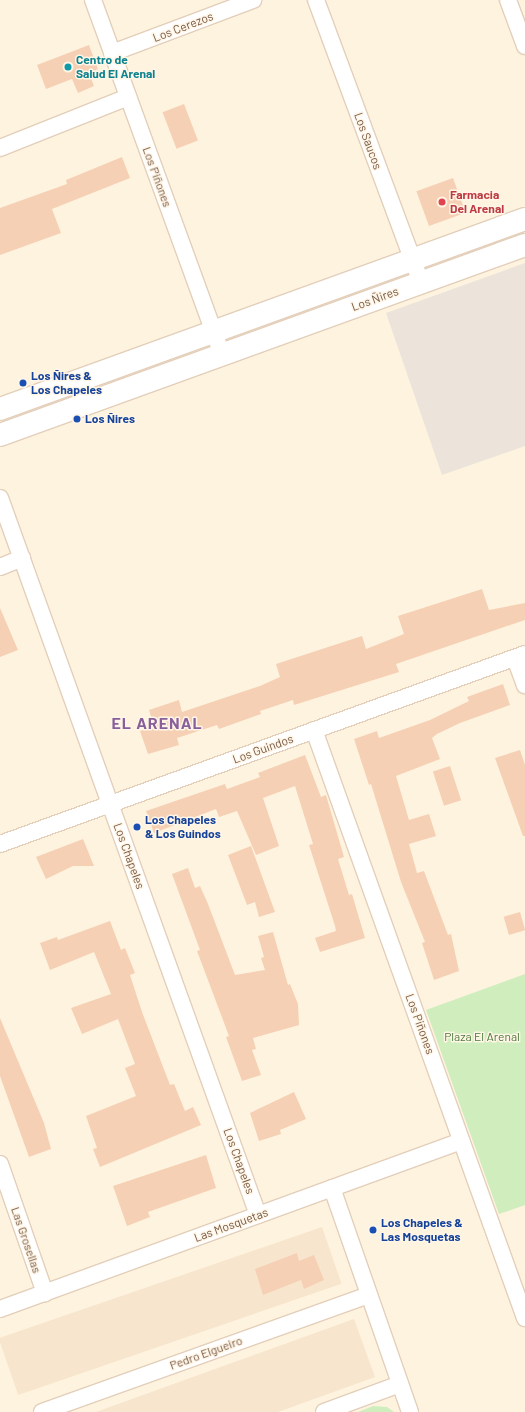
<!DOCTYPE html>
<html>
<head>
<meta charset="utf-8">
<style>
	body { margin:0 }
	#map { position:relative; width:525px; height:1412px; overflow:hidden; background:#fef3df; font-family:Barlow,sans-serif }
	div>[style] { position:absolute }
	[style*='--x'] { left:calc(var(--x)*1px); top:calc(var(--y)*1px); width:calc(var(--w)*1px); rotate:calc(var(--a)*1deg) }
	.residential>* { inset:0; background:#f7e5cd; transform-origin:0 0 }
	.industrial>* { inset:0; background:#ece4db }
	.green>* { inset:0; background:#cfedbd }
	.building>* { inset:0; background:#f6d0b4; transform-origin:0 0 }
	.roads { filter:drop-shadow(1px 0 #e3cfba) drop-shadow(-1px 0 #e3cfba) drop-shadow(0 1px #e3cfba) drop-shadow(0 -1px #e3cfba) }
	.street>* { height:16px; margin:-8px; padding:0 8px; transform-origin:8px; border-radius:8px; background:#fff }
	.secondary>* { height:22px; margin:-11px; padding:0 11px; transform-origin:11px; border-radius:11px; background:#fff }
	.dots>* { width:11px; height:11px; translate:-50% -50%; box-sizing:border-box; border:2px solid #fff6e7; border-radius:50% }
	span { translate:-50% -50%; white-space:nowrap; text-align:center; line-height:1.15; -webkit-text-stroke:3px #fff6e7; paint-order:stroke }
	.street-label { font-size:12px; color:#775845 }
	.culture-label { font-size:12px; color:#0d838f; font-weight:700 }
	.left { translate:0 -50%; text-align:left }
	.health-label { font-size:12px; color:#be3a42; font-weight:700 }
	.transit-label { font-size:12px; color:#164399; font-weight:700 }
	.park-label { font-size:12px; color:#4a7839 }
	.district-label { font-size:16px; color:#895f9b; font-weight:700; letter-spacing:1px }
</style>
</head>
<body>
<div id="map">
	<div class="residential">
		<i style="left:322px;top:1227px;width:60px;height:342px;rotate:71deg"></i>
		<i style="clip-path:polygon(354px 1319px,375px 1377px,278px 1412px,96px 1412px)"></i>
	</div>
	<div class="industrial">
		<i style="clip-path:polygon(525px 263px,525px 446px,442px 475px,386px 313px)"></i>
	</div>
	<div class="green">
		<i style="clip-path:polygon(525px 974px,525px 1205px,499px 1214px,426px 1010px)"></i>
		<i style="clip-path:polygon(373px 1406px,387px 1407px,394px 1412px,358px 1412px)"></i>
	</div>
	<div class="building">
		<i style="clip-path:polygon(89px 45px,98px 69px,89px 73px,94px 86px,78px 93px,72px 79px,46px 89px,37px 65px)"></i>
		<i style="left:184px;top:104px;width:39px;height:23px;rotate:69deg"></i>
		<i style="clip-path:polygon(122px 157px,130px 178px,52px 209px,61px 233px,0 255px,0 208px,67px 184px,66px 180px)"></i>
		<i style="left:453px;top:178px;width:37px;height:39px;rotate:70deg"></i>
		<i style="clip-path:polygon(482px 589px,489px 610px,525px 603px,525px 620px,396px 664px,399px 672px,294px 705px,293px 700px,260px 711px,261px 714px,219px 729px,217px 725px,177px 738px,179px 745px,148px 754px,140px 731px,154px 727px,149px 710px,179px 700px,182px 712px,260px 686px,280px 677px,276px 664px,362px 636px,366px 649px,404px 634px,398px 616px)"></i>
		<i style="clip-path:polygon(0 608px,18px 650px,0 657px)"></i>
		<i style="clip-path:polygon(503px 684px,510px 705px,460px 723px,437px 734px,432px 738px,440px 759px,396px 776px,409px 820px,429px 814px,436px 836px,409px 844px,417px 873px,424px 871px,448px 935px,451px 934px,459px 971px,434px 980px,422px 943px,425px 942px,401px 882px,371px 784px,369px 785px,354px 739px,377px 731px,379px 738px,430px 720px,469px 701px,467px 697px)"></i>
		<i style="clip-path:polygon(520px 750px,525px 765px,525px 836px,523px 836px,495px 758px)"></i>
		<i style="clip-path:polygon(305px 755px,321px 797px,326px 795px,344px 857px,338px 859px,349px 895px,352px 894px,365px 938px,320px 952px,315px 938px,336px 931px,335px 926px,309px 845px,313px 844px,295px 786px,263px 798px,279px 846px,256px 855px,237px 811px,219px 817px,216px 809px,154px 833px,146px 811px,225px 784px,227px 789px,260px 777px,258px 773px)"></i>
		<i style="left:450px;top:766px;width:36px;height:18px;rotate:72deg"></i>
		<i style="clip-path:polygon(83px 839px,94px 866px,73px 866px,46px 879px,36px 857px)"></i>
		<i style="clip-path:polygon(251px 846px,275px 912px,259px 917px,255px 902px,247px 905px,228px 855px)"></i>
		<i style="clip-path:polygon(188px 868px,195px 888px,200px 886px,208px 904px,235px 975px,265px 970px,261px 958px,264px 957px,258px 936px,273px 932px,288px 985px,290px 984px,298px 1004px,299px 1025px,253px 1038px,256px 1049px,252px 1050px,261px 1075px,242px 1081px,226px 1037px,229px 1036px,197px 951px,200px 950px,172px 874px)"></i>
		<i style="left:520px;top:912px;width:19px;height:17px;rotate:74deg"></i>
		<i style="clip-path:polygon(110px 921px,121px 950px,125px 948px,135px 973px,130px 975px,142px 1012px,170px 1085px,174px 1084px,185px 1111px,193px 1107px,201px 1125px,100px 1167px,93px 1149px,97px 1148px,86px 1116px,136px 1096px,125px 1068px,135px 1064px,118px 1019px,82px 1034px,71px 1008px,111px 994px,94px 952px,50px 970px,40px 943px,57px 937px,58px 940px)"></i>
		<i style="clip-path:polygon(0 1018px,44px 1123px,51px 1149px,29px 1157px,0 1076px)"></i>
		<i style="clip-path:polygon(294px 1092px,306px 1119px,280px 1130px,281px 1134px,259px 1141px,250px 1113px)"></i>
		<i style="clip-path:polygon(206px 1155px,216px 1188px,148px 1212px,150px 1217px,127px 1226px,113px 1186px)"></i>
		<i style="clip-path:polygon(297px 1253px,299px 1261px,314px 1255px,324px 1280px,304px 1289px,301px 1280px,263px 1295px,255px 1269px)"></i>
	</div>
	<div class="roads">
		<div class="street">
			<i style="--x:93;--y:0;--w:378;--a:70"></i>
			<i style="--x:316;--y:0;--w:301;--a:69.6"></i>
			<i style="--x:508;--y:0;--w:49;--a:69.7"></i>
			<i style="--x:112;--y:53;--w:151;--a:-20.6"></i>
			<i style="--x:0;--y:148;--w:138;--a:-21.7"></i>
			<i style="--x:0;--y:498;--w:762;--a:70.21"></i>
			<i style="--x:0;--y:567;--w:24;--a:-22"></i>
			<i style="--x:515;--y:658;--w:29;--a:70"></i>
			<i style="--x:314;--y:730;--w:625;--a:70.26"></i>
			<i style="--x:0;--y:844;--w:558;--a:-19.9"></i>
			<i style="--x:0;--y:1164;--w:137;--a:70.8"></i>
			<i style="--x:332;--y:1188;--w:237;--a:70.8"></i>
			<i style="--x:0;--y:1309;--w:491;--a:-20"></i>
			<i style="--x:42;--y:1412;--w:347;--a:-19.7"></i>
			<i style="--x:324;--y:1412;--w:81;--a:-20.2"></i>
		</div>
		<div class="secondary">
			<i style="--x:0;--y:409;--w:558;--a:-19.9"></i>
			<i style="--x:0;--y:435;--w:558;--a:-19.9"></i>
		</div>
	</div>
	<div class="dots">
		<i style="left:68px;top:67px;background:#0f9aa8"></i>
		<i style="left:442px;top:202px;background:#e0444e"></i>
		<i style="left:23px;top:383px;background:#1a4fb4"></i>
		<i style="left:77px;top:419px;background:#1a4fb4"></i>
		<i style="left:137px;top:827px;background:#1a4fb4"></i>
		<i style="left:373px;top:1230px;background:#1a4fb4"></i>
	</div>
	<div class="street-label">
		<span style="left:183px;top:27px;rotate:-21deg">Los Cerezos</span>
		<span style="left:368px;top:141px;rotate:70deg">Los Saucos</span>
		<span style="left:157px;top:177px;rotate:70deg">Los Piñones</span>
		<span style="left:375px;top:299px;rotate:-20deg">Los Ñires</span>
		<span style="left:263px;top:749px;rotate:-20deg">Los Guindos</span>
		<span style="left:129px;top:856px;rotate:70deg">Los Chapeles</span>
		<span style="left:420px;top:1024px;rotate:70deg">Los Piñones</span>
		<span style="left:239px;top:1161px;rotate:70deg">Los Chapeles</span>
		<span style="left:231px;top:1225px;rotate:-20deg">Las Mosquetas</span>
		<span style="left:26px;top:1240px;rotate:71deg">Las Grosellas</span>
		<span style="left:206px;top:1353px;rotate:-20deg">Pedro Elgueiro</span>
	</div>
	<div class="culture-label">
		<span class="left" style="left:76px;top:67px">Centro de<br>Salud El Arenal</span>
	</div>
	<div class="health-label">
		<span class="left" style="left:450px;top:202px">Farmacia<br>Del Arenal</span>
	</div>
	<div class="transit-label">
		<span class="left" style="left:31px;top:383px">Los Ñires &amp;<br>Los Chapeles</span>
		<span class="left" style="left:85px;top:419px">Los Ñires</span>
		<span class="left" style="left:145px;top:827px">Los Chapeles<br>&amp; Los Guindos</span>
		<span class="left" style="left:381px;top:1230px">Los Chapeles &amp;<br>Las Mosquetas</span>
	</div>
	<div class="park-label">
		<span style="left:482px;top:1037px">Plaza El Arenal</span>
	</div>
	<div class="district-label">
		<span style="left:157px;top:723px">EL ARENAL</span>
	</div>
</div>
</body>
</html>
